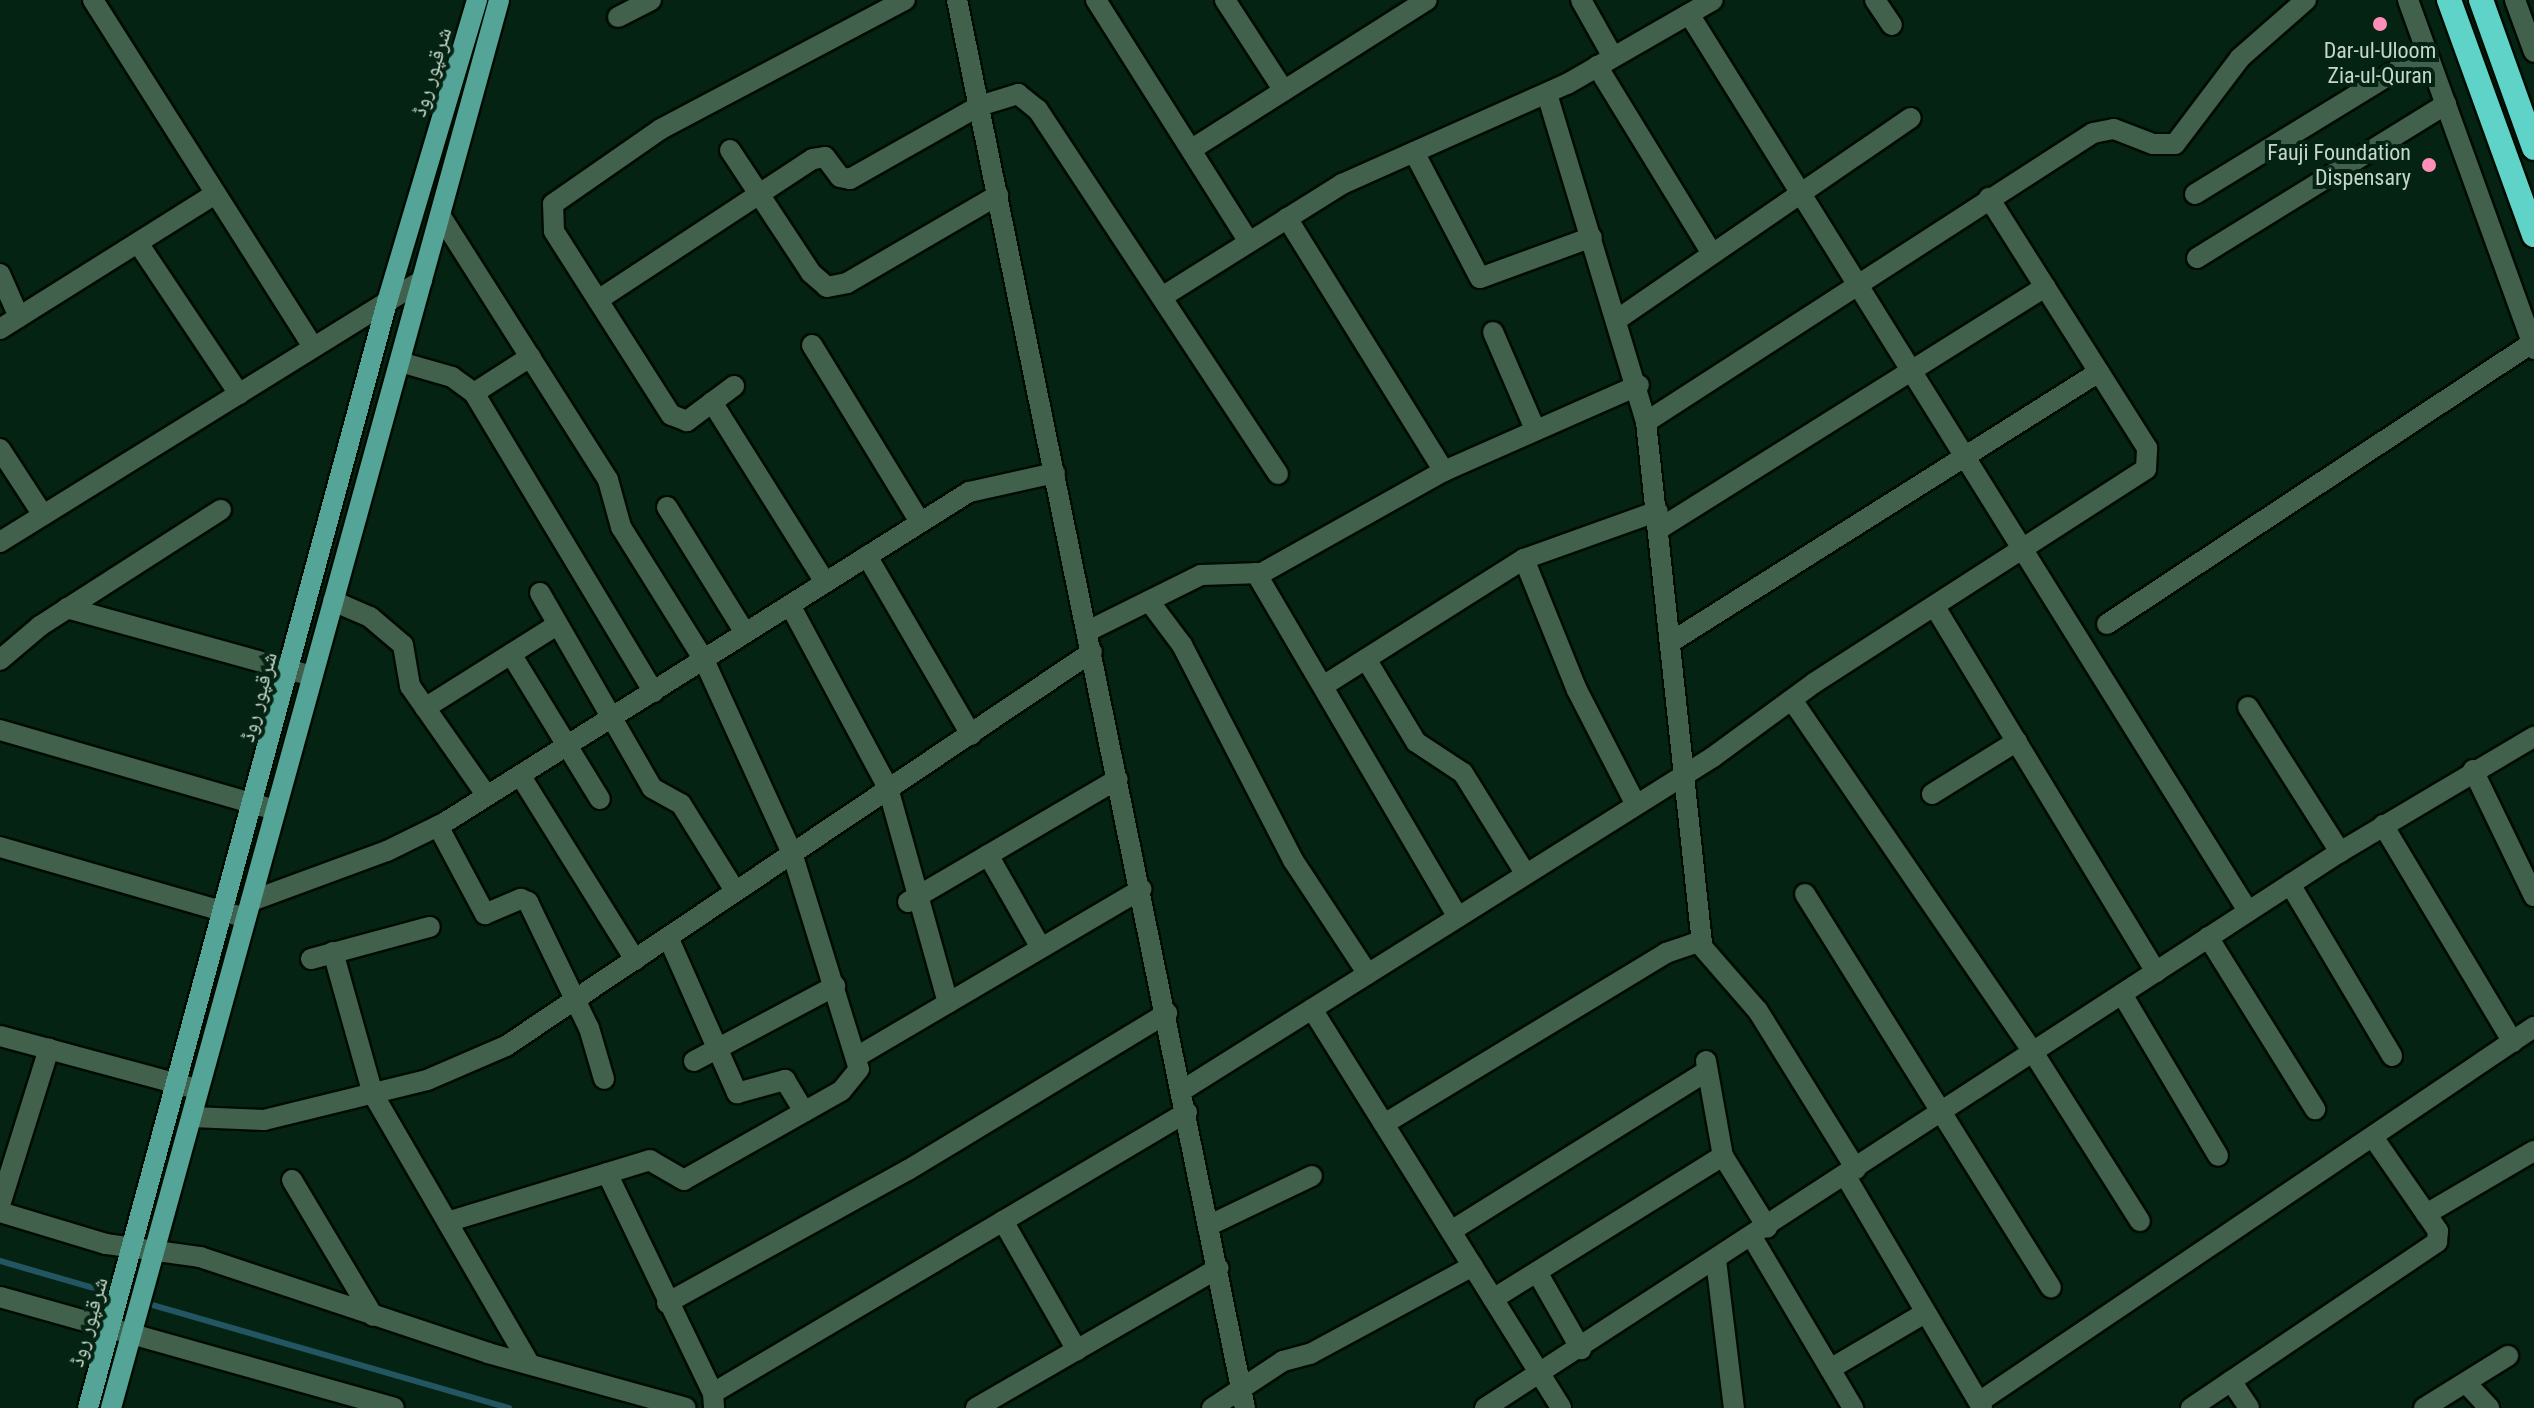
<!DOCTYPE html>
<html>
<head>
<meta charset="utf-8">
<style>
	body { margin:0 }
	#map { position:relative; width:2534px; height:1408px; overflow:hidden; background:#052312; font-family:"Roboto Condensed","Noto Naskh Arabic",sans-serif }
	div>[style] { position:absolute }
	[style*='--x'] { left:calc(var(--x)*1px); top:calc(var(--y)*1px); width:calc(var(--w)*1px); rotate:calc(var(--a)*1deg) }
	.stream>* { height:6px; margin:-3px; padding:0 3px; transform-origin:3px; border-radius:3px; background:#245562 }
	.roads { filter:drop-shadow(2px 0 #000b02) drop-shadow(-2px 0 #000b02) drop-shadow(0 2px #000b02) drop-shadow(0 -2px #000b02) }
	.street>* { height:20px; margin:-10px; padding:0 10px; transform-origin:10px; border-radius:10px; background:#42614d }
	.secondary>* { height:20px; margin:-10px; padding:0 10px; transform-origin:10px; border-radius:10px; background:#42614d }
	.primary>* { height:20px; margin:-10px; padding:0 10px; transform-origin:10px; border-radius:10px; background:#54a597 }
	.highway>* { height:24px; margin:-12px; padding:0 12px; transform-origin:12px; border-radius:12px; background:#60d3c8 }
	.dots>* { width:22px; height:22px; translate:-50% -50%; box-sizing:border-box; border:4px solid #052312; border-radius:50% }
	span { translate:-50% -50%; white-space:nowrap; text-align:center; line-height:1.15; -webkit-text-stroke:8px #052312; paint-order:stroke }
	.poi-label { font-size:22px; color:#c5d6cb }
	.right { translate:-100% -50%; text-align:right }
	.street-label { font-size:22px; color:#c5d6cb }
</style>
</head>
<body>
<div id="map">
	<div class="stream">
		<i style="--x:0;--y:1261;--w:530;--a:16.11"></i>
	</div>
	<div class="roads">
		<div class="street">
			<i style="--x:93;--y:0;--w:411;--a:57.6"></i>
			<i style="--x:1096;--y:0;--w:286;--a:57.7"></i>
			<i style="--x:1225;--y:0;--w:108;--a:57"></i>
			<i style="--x:1581;--y:0;--w:65;--a:60.7"></i>
			<i style="--x:1875;--y:0;--w:30;--a:56"></i>
			<i style="--x:2408;--y:0;--w:371;--a:70.1"></i>
			<i style="--x:2515;--y:0;--w:55;--a:69.9"></i>
			<i style="--x:1689;--y:14;--w:1057;--a:58.07"></i>
			<i style="--x:618;--y:17;--w:37;--a:-27"></i>
			<i style="--x:1597;--y:66;--w:220;--a:58.5"></i>
			<i style="--x:1547;--y:94;--w:343;--a:73.2"></i>
			<i style="--x:1646;--y:422;--w:524;--a:83.87"></i>
			<i style="--x:1192;--y:149;--w:278;--a:-32.4"></i>
			<i style="--x:730;--y:150;--w:147;--a:56.6"></i>
			<i style="--x:811;--y:273;--w:21;--a:41"></i>
			<i style="--x:827;--y:287;--w:20;--a:-11"></i>
			<i style="--x:847;--y:283;--w:175;--a:-30.2"></i>
			<i style="--x:1414;--y:152;--w:142;--a:62.4"></i>
			<i style="--x:1480;--y:278;--w:119;--a:-20.1"></i>
			<i style="--x:2195;--y:194;--w:272;--a:-31.5"></i>
			<i style="--x:440;--y:215;--w:314;--a:57.6"></i>
			<i style="--x:608;--y:480;--w:49;--a:74.5"></i>
			<i style="--x:621;--y:527;--w:157;--a:58"></i>
			<i style="--x:704;--y:660;--w:212;--a:65.5"></i>
			<i style="--x:792;--y:853;--w:226;--a:72.8"></i>
			<i style="--x:859;--y:1069;--w:28;--a:129"></i>
			<i style="--x:841;--y:1091;--w:180;--a:150.5"></i>
			<i style="--x:684;--y:1180;--w:39;--a:-150"></i>
			<i style="--x:650;--y:1160;--w:209;--a:163"></i>
			<i style="--x:1287;--y:218;--w:298;--a:58.2"></i>
			<i style="--x:138;--y:243;--w:182;--a:56.2"></i>
			<i style="--x:2197;--y:258;--w:293;--a:-31.7"></i>
			<i style="--x:0;--y:274;--w:47;--a:66.2"></i>
			<i style="--x:1162;--y:297;--w:213;--a:-32.1"></i>
			<i style="--x:1342;--y:184;--w:246;--a:-24"></i>
			<i style="--x:1567;--y:84;--w:168;--a:-29.9"></i>
			<i style="--x:598;--y:300;--w:257;--a:-33.3"></i>
			<i style="--x:813;--y:159;--w:12;--a:-9"></i>
			<i style="--x:825;--y:157;--w:25;--a:53"></i>
			<i style="--x:840;--y:177;--w:10;--a:11"></i>
			<i style="--x:850;--y:179;--w:148;--a:-29.5"></i>
			<i style="--x:979;--y:106;--w:41;--a:-17.1"></i>
			<i style="--x:1018;--y:94;--w:26;--a:39"></i>
			<i style="--x:1038;--y:110;--w:436;--a:56.6"></i>
			<i style="--x:1618;--y:319;--w:355;--a:-34.5"></i>
			<i style="--x:0;--y:329;--w:252;--a:-32.1"></i>
			<i style="--x:1493;--y:332;--w:106;--a:66.6"></i>
			<i style="--x:812;--y:345;--w:207;--a:58.6"></i>
			<i style="--x:400;--y:362;--w:54;--a:16.1"></i>
			<i style="--x:452;--y:377;--w:27;--a:36"></i>
			<i style="--x:474;--y:393;--w:349;--a:59"></i>
			<i style="--x:734;--y:386;--w:59;--a:143.3"></i>
			<i style="--x:687;--y:421;--w:17;--a:-159"></i>
			<i style="--x:671;--y:415;--w:218;--a:-122.5"></i>
			<i style="--x:554;--y:231;--w:27;--a:-92"></i>
			<i style="--x:553;--y:204;--w:131;--a:-34.8"></i>
			<i style="--x:661;--y:129;--w:276;--a:-27.9"></i>
			<i style="--x:474;--y:393;--w:67;--a:-32.7"></i>
			<i style="--x:712;--y:402;--w:213;--a:57.9"></i>
			<i style="--x:1646;--y:422;--w:532;--a:-32.88"></i>
			<i style="--x:2093;--y:133;--w:21;--a:-11"></i>
			<i style="--x:2114;--y:129;--w:42;--a:21"></i>
			<i style="--x:2153;--y:144;--w:22;--a:0"></i>
			<i style="--x:2175;--y:144;--w:108;--a:-52.9"></i>
			<i style="--x:2240;--y:58;--w:88;--a:-41.3"></i>
			<i style="--x:0;--y:449;--w:79;--a:56.9"></i>
			<i style="--x:667;--y:507;--w:148;--a:58.2"></i>
			<i style="--x:1659;--y:529;--w:456;--a:-32.1"></i>
			<i style="--x:0;--y:542;--w:497;--a:-31.8"></i>
			<i style="--x:867;--y:556;--w:207;--a:59.8"></i>
			<i style="--x:1524;--y:559;--w:141;--a:68"></i>
			<i style="--x:1577;--y:690;--w:125;--a:62.8"></i>
			<i style="--x:1256;--y:573;--w:399;--a:59.6"></i>
			<i style="--x:540;--y:593;--w:225;--a:60.1"></i>
			<i style="--x:652;--y:788;--w:33;--a:29"></i>
			<i style="--x:681;--y:804;--w:100;--a:58.1"></i>
			<i style="--x:333;--y:601;--w:40;--a:23.4"></i>
			<i style="--x:370;--y:617;--w:43;--a:40.3"></i>
			<i style="--x:403;--y:645;--w:42;--a:80.3"></i>
			<i style="--x:410;--y:686;--w:134;--a:55"></i>
			<i style="--x:1149;--y:601;--w:55;--a:53.1"></i>
			<i style="--x:1182;--y:645;--w:242;--a:62.7"></i>
			<i style="--x:1293;--y:860;--w:136;--a:56.7"></i>
			<i style="--x:790;--y:605;--w:208;--a:61.8"></i>
			<i style="--x:888;--y:788;--w:223;--a:74.4"></i>
			<i style="--x:1935;--y:607;--w:427;--a:58.8"></i>
			<i style="--x:67;--y:608;--w:254;--a:15.5"></i>
			<i style="--x:2107;--y:624;--w:509;--a:-33.47"></i>
			<i style="--x:1088;--y:631;--w:126;--a:-26.4"></i>
			<i style="--x:1201;--y:575;--w:61;--a:-1.9"></i>
			<i style="--x:1262;--y:573;--w:209;--a:-29.3"></i>
			<i style="--x:1444;--y:471;--w:213;--a:-23.8"></i>
			<i style="--x:1671;--y:642;--w:506;--a:-32.25"></i>
			<i style="--x:511;--y:654;--w:170;--a:58.5"></i>
			<i style="--x:1366;--y:659;--w:97;--a:58.9"></i>
			<i style="--x:1416;--y:742;--w:56;--a:33.4"></i>
			<i style="--x:1463;--y:773;--w:118;--a:58.2"></i>
			<i style="--x:0;--y:660;--w:52;--a:-40.4"></i>
			<i style="--x:40;--y:626;--w:215;--a:-32.7"></i>
			<i style="--x:1323;--y:686;--w:238;--a:-32.3"></i>
			<i style="--x:1524;--y:559;--w:142;--a:-19.7"></i>
			<i style="--x:1792;--y:700;--w:427;--a:55.6"></i>
			<i style="--x:2033;--y:1052;--w:200;--a:57.7"></i>
			<i style="--x:2248;--y:707;--w:172;--a:57.6"></i>
			<i style="--x:425;--y:708;--w:154;--a:-32.2"></i>
			<i style="--x:0;--y:730;--w:287;--a:16.2"></i>
			<i style="--x:2473;--y:770;--w:140;--a:64.2"></i>
			<i style="--x:520;--y:775;--w:218;--a:58.1"></i>
			<i style="--x:1932;--y:794;--w:100;--a:-31.9"></i>
			<i style="--x:2383;--y:825;--w:253;--a:59.1"></i>
			<i style="--x:438;--y:826;--w:100;--a:61.9"></i>
			<i style="--x:485;--y:914;--w:39;--a:-23"></i>
			<i style="--x:521;--y:899;--w:8;--a:23"></i>
			<i style="--x:528;--y:902;--w:140;--a:64.2"></i>
			<i style="--x:589;--y:1028;--w:53;--a:73.6"></i>
			<i style="--x:0;--y:847;--w:256;--a:16.1"></i>
			<i style="--x:988;--y:855;--w:107;--a:60.3"></i>
			<i style="--x:2290;--y:884;--w:200;--a:59.3"></i>
			<i style="--x:1805;--y:894;--w:464;--a:58"></i>
			<i style="--x:251;--y:901;--w:145;--a:-20.2"></i>
			<i style="--x:387;--y:851;--w:64;--a:-26.2"></i>
			<i style="--x:444;--y:823;--w:621;--a:-32.23"></i>
			<i style="--x:969;--y:492;--w:88;--a:-12.5"></i>
			<i style="--x:908;--y:902;--w:243;--a:-30.4"></i>
			<i style="--x:668;--y:937;--w:171;--a:66.1"></i>
			<i style="--x:737;--y:1093;--w:50;--a:-15.2"></i>
			<i style="--x:785;--y:1080;--w:37;--a:59"></i>
			<i style="--x:2208;--y:937;--w:203;--a:58.1"></i>
			<i style="--x:333;--y:952;--w:148;--a:74.3"></i>
			<i style="--x:373;--y:1094;--w:309;--a:59.9"></i>
			<i style="--x:311;--y:959;--w:123;--a:-15.1"></i>
			<i style="--x:2122;--y:994;--w:188;--a:59.3"></i>
			<i style="--x:1312;--y:1009;--w:470;--a:58"></i>
			<i style="--x:0;--y:1036;--w:200;--a:15.1"></i>
			<i style="--x:858;--y:1056;--w:329;--a:-30.5"></i>
			<i style="--x:694;--y:1061;--w:160;--a:-28"></i>
			<i style="--x:1706;--y:1061;--w:97;--a:79.9"></i>
			<i style="--x:1723;--y:1156;--w:84;--a:58.2"></i>
			<i style="--x:1183;--y:1090;--w:626;--a:-32.14"></i>
			<i style="--x:1713;--y:757;--w:125;--a:-36.2"></i>
			<i style="--x:1814;--y:683;--w:395;--a:-32.8"></i>
			<i style="--x:2146;--y:469;--w:21;--a:-87"></i>
			<i style="--x:2147;--y:448;--w:296;--a:-122.3"></i>
			<i style="--x:192;--y:1117;--w:72;--a:2.4"></i>
			<i style="--x:264;--y:1120;--w:168;--a:-13.8"></i>
			<i style="--x:427;--y:1080;--w:86;--a:-23.3"></i>
			<i style="--x:506;--y:1046;--w:706;--a:-33.92"></i>
			<i style="--x:1384;--y:1124;--w:330;--a:-31.2"></i>
			<i style="--x:1666;--y:953;--w:34;--a:-19"></i>
			<i style="--x:1698;--y:942;--w:91;--a:49"></i>
			<i style="--x:1758;--y:1011;--w:186;--a:58.2"></i>
			<i style="--x:607;--y:1173;--w:244;--a:64.3"></i>
			<i style="--x:713;--y:1393;--w:15;--a:86"></i>
			<i style="--x:1845;--y:1175;--w:270;--a:59.5"></i>
			<i style="--x:292;--y:1180;--w:158;--a:59.2"></i>
			<i style="--x:0;--y:1205;--w:164;--a:-72.6"></i>
			<i style="--x:0;--y:1212;--w:111;--a:16.8"></i>
			<i style="--x:106;--y:1244;--w:95;--a:7.9"></i>
			<i style="--x:200;--y:1257;--w:304;--a:18.4"></i>
			<i style="--x:488;--y:1353;--w:205;--a:15.5"></i>
			<i style="--x:2426;--y:1214;--w:125;--a:-30.3"></i>
			<i style="--x:1003;--y:1221;--w:149;--a:60.2"></i>
			<i style="--x:1210;--y:1225;--w:113;--a:-25.7"></i>
			<i style="--x:1451;--y:1231;--w:302;--a:-32"></i>
			<i style="--x:1752;--y:1237;--w:199;--a:59.4"></i>
			<i style="--x:1716;--y:1260;--w:149;--a:83.1"></i>
			<i style="--x:1537;--y:1272;--w:89;--a:60.3"></i>
			<i style="--x:0;--y:1297;--w:409;--a:15.7"></i>
			<i style="--x:1493;--y:1299;--w:271;--a:-31.9"></i>
			<i style="--x:667;--y:1303;--w:275;--a:-28.9"></i>
			<i style="--x:908;--y:1170;--w:303;--a:-31.2"></i>
			<i style="--x:1830;--y:1369;--w:108;--a:-30.6"></i>
			<i style="--x:2231;--y:1381;--w:32;--a:56"></i>
			<i style="--x:2466;--y:1383;--w:34;--a:47"></i>
			<i style="--x:713;--y:1393;--w:551;--a:-30.66"></i>
			<i style="--x:1979;--y:1402;--w:670;--a:-34.05"></i>
			<i style="--x:976;--y:1408;--w:280;--a:-30"></i>
			<i style="--x:1212;--y:1408;--w:85;--a:-33.5"></i>
			<i style="--x:1283;--y:1361;--w:28;--a:-15"></i>
			<i style="--x:1310;--y:1354;--w:185;--a:-28.4"></i>
			<i style="--x:1485;--y:1408;--w:1020;--a:-33.04"></i>
			<i style="--x:2340;--y:852;--w:226;--a:-30.7"></i>
			<i style="--x:2191;--y:1408;--w:297;--a:-34"></i>
			<i style="--x:2437;--y:1242;--w:11;--a:-85"></i>
			<i style="--x:2438;--y:1231;--w:114;--a:-124.7"></i>
			<i style="--x:2424;--y:1408;--w:99;--a:-31.8"></i>
		</div>
		<div class="secondary">
			<i style="--x:957;--y:0;--w:1437;--a:78.44"></i>
		</div>
		<div class="primary">
			<i style="--x:88;--y:1408;--w:1146;--a:-74.87"></i>
			<i style="--x:387;--y:302;--w:315;--a:-73.4"></i>
			<i style="--x:111;--y:1408;--w:1460;--a:-74.59"></i>
		</div>
		<div class="highway">
			<i style="--x:2449;--y:0;--w:250;--a:70.1"></i>
			<i style="--x:2481;--y:0;--w:157;--a:70.3"></i>
		</div>
	</div>
	<div class="dots">
		<i style="left:2380px;top:24px;background:#ff8eb9"></i>
		<i style="left:2429px;top:165px;background:#ff8eb9"></i>
	</div>
	<div class="poi-label">
		<span style="left:2380px;top:63px">Dar-ul-Uloom<br>Zia-ul-Quran</span>
		<span class="right" style="left:2411px;top:165px">Fauji Foundation<br>Dispensary</span>
	</div>
	<div class="street-label">
		<span style="left:431px;top:72px;rotate:-73deg">شرقپور روڈ</span>
		<span style="left:258px;top:697px;rotate:-75deg">شرقپور روڈ</span>
		<span style="left:88px;top:1322px;rotate:-74deg">شرقپور روڈ</span>
	</div>
</div>
</body>
</html>
